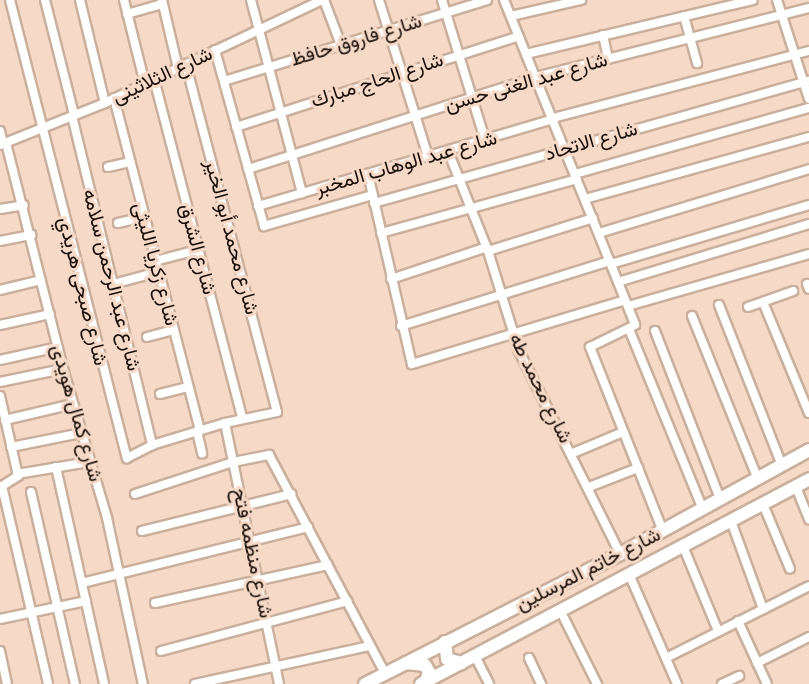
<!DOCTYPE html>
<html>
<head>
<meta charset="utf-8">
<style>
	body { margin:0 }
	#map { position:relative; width:809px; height:684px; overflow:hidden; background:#f6d9c6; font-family:"Roboto Condensed",Vazirmatn,sans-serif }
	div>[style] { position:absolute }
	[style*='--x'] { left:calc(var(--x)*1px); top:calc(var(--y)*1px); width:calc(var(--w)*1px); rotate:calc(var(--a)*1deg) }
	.roads { filter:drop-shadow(2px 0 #caaf9c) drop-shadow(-2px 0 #caaf9c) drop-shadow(0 2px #caaf9c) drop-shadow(0 -2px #caaf9c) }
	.minor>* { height:8px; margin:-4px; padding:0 4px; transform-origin:4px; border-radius:4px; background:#fff }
	.secondary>* { height:12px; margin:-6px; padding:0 6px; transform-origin:6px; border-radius:6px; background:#fff }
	span { translate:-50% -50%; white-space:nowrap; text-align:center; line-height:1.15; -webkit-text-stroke:6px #f6d9c6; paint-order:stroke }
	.street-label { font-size:20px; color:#180e08 }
</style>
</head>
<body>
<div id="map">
	<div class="roads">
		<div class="minor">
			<i style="--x:10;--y:0;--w:473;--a:75.7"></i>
			<i style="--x:127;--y:458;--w:28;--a:-27"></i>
			<i style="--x:152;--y:445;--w:76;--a:-16.8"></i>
			<i style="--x:225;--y:423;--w:53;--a:-11.9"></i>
			<i style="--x:277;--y:412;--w:360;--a:-104.7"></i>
			<i style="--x:45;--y:0;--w:119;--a:75.8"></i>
			<i style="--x:80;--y:0;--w:106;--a:76.4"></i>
			<i style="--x:124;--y:0;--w:87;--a:76"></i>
			<i style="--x:162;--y:0;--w:70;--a:76.8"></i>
			<i style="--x:251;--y:0;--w:200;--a:75.2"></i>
			<i style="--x:324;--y:0;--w:48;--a:69.3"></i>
			<i style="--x:379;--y:0;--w:164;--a:72.6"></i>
			<i style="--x:442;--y:0;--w:146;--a:72.9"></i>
			<i style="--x:504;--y:0;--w:350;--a:68"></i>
			<i style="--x:635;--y:325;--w:50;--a:153.9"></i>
			<i style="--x:590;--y:347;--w:198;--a:68.4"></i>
			<i style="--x:777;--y:0;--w:104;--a:72.1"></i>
			<i style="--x:127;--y:14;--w:37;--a:-16"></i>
			<i style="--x:511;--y:16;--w:72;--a:-12.9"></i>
			<i style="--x:684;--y:16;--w:49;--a:74.5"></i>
			<i style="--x:603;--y:35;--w:24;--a:78"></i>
			<i style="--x:215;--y:50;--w:183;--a:74.4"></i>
			<i style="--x:264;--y:226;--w:113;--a:-15.9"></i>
			<i style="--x:526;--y:54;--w:233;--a:-13.4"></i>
			<i style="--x:154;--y:79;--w:350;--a:75.4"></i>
			<i style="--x:224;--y:81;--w:275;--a:-17.1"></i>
			<i style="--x:114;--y:98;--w:343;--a:75.5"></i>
			<i style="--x:72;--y:116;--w:339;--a:76.3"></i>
			<i style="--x:553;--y:118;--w:265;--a:-14.7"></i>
			<i style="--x:236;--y:127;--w:297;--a:-17.8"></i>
			<i style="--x:0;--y:131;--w:13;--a:77"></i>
			<i style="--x:6;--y:143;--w:233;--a:75.8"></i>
			<i style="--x:63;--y:369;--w:155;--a:73.5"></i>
			<i style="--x:107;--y:518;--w:170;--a:77.8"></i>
			<i style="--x:0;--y:145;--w:113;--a:-21.8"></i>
			<i style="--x:105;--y:103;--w:240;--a:-25.4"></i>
			<i style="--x:448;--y:151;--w:108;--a:68.2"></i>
			<i style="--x:488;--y:251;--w:105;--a:72.8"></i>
			<i style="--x:519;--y:351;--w:227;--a:63.5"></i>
			<i style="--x:108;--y:167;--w:23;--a:-13"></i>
			<i style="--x:248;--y:169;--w:302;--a:-17.7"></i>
			<i style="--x:536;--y:77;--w:282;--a:-14.2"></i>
			<i style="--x:368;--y:174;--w:195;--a:77"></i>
			<i style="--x:412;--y:364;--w:222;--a:-16.7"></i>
			<i style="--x:575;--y:174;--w:243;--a:-15.8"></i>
			<i style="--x:585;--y:199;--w:232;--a:-15.5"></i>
			<i style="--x:374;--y:203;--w:452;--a:-15.7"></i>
			<i style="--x:258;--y:206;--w:309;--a:-16.4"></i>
			<i style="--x:0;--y:209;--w:24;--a:-9"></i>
			<i style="--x:118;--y:223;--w:26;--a:-13"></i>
			<i style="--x:381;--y:233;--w:203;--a:-15.4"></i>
			<i style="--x:599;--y:233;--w:220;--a:-16.9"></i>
			<i style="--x:0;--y:241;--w:32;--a:-11"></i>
			<i style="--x:488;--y:251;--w:110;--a:-17.4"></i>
			<i style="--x:155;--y:261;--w:43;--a:-14.7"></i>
			<i style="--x:611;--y:264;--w:207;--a:-16.6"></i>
			<i style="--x:391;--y:279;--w:101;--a:-18.4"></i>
			<i style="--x:618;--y:282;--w:200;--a:-16.9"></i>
			<i style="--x:113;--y:284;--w:47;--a:-14.9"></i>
			<i style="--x:807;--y:284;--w:5;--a:68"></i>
			<i style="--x:0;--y:290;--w:42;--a:-13.7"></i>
			<i style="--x:763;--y:302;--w:120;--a:67.5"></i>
			<i style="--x:719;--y:305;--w:173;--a:68.6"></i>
			<i style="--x:628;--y:306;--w:188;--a:-16"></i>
			<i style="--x:748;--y:307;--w:48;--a:-19.6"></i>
			<i style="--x:692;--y:316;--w:176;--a:68"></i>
			<i style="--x:0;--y:325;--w:51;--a:-12.4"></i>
			<i style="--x:401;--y:326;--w:219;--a:-17.3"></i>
			<i style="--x:629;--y:329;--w:195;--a:67.7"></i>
			<i style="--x:655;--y:331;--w:180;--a:68.8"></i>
			<i style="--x:147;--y:337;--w:27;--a:-15"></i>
			<i style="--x:0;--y:360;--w:59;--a:-12.6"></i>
			<i style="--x:0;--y:382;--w:64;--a:-11.7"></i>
			<i style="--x:160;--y:394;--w:29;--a:-14"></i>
			<i style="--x:0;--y:396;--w:82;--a:77.3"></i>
			<i style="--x:18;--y:476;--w:19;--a:148"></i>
			<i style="--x:2;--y:486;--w:203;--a:76.9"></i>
			<i style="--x:5;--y:420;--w:70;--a:-13.2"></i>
			<i style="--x:225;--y:423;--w:267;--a:78.3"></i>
			<i style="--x:197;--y:431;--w:23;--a:77"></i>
			<i style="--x:11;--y:447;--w:71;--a:-11.3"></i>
			<i style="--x:573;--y:453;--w:54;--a:-22.8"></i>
			<i style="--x:56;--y:467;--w:222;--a:77.5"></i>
			<i style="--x:17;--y:474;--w:73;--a:-9.5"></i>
			<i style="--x:589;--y:487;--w:53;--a:-21.2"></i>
			<i style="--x:796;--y:487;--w:35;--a:68"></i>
			<i style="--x:31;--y:492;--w:197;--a:77.1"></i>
			<i style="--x:135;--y:494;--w:103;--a:-18.1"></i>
			<i style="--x:233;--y:462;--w:37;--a:-11"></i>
			<i style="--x:269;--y:455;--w:247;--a:62"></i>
			<i style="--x:763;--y:504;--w:70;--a:67.4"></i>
			<i style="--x:731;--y:521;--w:94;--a:70"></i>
			<i style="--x:142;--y:531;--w:154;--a:-13.9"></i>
			<i style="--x:683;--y:546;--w:92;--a:67.6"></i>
			<i style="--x:629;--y:574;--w:120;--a:66.4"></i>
			<i style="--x:82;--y:583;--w:233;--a:-13.9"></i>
			<i style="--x:155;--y:603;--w:177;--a:-12.4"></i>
			<i style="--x:564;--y:618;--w:74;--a:63.4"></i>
			<i style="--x:0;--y:619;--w:88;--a:-11.8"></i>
			<i style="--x:738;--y:621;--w:69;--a:65.3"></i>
			<i style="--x:0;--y:651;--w:34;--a:78"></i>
			<i style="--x:161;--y:651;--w:193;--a:-15"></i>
			<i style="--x:475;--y:656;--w:31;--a:63"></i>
			<i style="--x:529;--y:658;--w:29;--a:65"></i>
			<i style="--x:666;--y:658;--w:160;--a:-26.7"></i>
			<i style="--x:757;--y:663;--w:58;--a:-26.6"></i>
			<i style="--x:195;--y:684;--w:179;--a:-12.3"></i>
			<i style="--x:722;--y:684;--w:19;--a:-25"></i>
		</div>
		<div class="secondary">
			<i style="--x:445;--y:642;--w:17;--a:83"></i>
			<i style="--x:447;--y:659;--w:15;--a:16"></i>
			<i style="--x:406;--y:663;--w:19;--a:6"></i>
			<i style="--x:425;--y:665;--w:8;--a:60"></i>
			<i style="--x:429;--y:672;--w:9;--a:108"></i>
			<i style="--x:365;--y:684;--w:286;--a:-27"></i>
			<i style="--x:620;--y:554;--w:216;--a:-28.8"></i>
			<i style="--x:421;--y:684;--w:439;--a:-27.8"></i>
		</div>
	</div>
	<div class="street-label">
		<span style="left:356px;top:40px;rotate:-17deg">شارع فاروق حافظ</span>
		<span style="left:162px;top:75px;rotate:-25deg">شارع الثلاثينى</span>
		<span style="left:377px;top:80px;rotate:-18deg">شارع الحاج مبارك</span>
		<span style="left:526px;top:82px;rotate:-16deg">شارع عبد الغنى حسن</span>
		<span style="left:591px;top:141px;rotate:-16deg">شارع الاتحاد</span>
		<span style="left:406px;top:163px;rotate:-16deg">شارع عبد الوهاب المخبر</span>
		<span style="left:232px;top:237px;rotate:75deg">شارع محمد أبو الخير</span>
		<span style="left:198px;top:249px;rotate:75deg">شارع الشرق</span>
		<span style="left:156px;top:264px;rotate:75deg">شارع زكريا الليثى</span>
		<span style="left:112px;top:280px;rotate:76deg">شارع عبد الرحمن سلامه</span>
		<span style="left:83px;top:291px;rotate:76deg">شارع صبحى هريدي</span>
		<span style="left:541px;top:388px;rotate:64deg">شارع محمد طه</span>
		<span style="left:77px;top:413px;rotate:74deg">شارع كمال هويدى</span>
		<span style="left:253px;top:553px;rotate:78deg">شارع منظمه فتح</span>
		<span style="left:588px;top:569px;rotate:-27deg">شارع خاتم المرسلين</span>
	</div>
</div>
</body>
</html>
